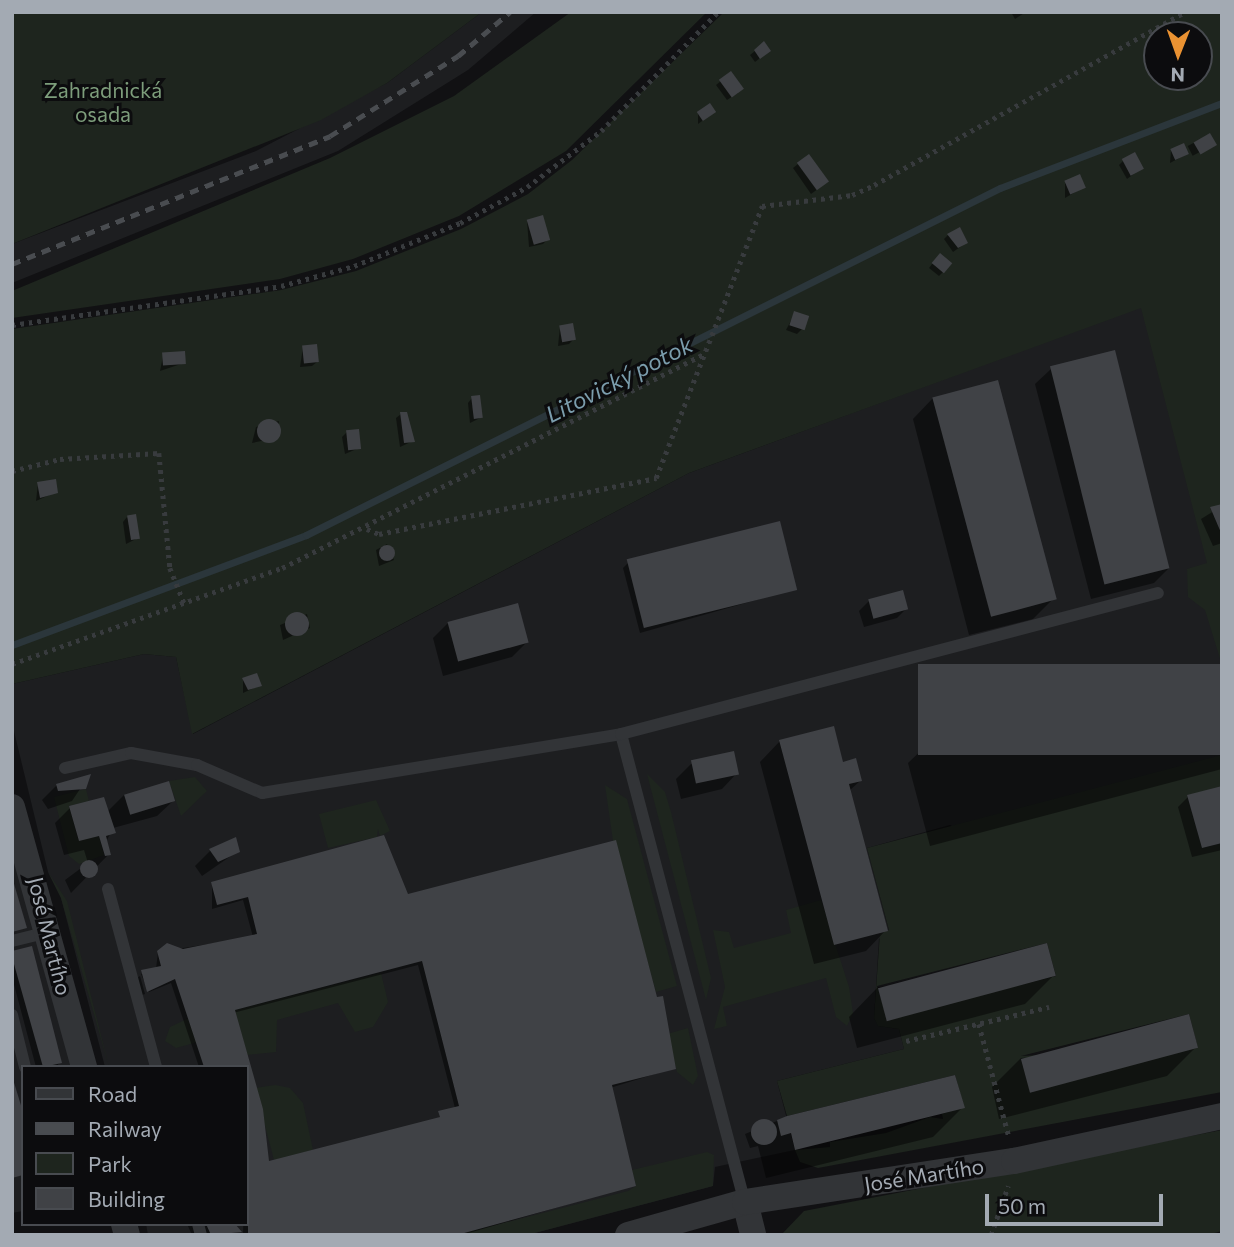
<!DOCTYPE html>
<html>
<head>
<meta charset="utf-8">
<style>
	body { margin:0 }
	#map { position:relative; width:1234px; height:1247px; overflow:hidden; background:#111113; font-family:Commissioner,sans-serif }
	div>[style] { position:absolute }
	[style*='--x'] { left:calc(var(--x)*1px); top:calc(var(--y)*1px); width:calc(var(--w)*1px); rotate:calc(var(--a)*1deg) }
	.built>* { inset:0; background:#1d1e20 }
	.green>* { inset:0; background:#1e251e }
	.shadow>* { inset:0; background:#0007; transform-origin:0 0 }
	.stream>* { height:7px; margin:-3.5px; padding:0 3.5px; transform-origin:3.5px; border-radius:3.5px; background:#2b363b }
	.building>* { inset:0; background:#404246; transform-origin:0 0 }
	.round { border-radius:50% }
	.path>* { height:4.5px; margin-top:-2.25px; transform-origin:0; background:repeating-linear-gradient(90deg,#383b3e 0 3.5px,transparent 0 8.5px) }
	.lane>* { height:12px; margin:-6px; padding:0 6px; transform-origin:6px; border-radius:6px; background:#323437 }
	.street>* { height:26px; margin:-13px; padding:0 13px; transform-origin:13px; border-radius:13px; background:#323437 }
	.rail>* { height:5px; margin-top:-2.5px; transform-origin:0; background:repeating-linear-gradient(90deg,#494c50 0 9px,transparent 0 16px) }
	span { translate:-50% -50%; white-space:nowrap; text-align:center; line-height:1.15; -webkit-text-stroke:6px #0c0c0e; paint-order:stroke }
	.park-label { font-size:21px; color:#7d9d7b }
	.street-label { font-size:21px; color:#a3aab3 }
	.water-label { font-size:23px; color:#7b9dad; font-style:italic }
	.frame { position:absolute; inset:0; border:14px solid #a3aab3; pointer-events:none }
	.legend { position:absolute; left:21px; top:1065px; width:228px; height:161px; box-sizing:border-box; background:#0c0c0e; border:2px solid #484b50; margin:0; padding:9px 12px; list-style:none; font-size:21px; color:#a3aab3 }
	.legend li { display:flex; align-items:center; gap:14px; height:35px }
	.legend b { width:35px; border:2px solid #484b50 }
	.north { position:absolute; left:1143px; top:21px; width:70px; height:70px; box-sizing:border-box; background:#0c0c0e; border:2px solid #484b50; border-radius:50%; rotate:181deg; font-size:19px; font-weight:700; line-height:28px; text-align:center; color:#a3aab3 }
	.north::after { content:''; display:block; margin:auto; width:24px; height:32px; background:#ea9232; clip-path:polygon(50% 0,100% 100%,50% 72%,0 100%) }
	.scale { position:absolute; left:985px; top:1194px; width:178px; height:32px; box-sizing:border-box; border:4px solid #a3aab3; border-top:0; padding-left:9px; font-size:21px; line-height:24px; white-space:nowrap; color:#a3aab3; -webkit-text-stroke:5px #0c0c0e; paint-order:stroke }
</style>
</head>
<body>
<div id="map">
	<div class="built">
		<i style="clip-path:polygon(482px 12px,536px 12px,468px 70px,338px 151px,12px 283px,12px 244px,256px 151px,387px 83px)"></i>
		<i style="clip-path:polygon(1222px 277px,1222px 990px,950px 825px,867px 848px,889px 931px,879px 939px,874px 1018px,879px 1026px,899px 1029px,904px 1049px,777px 1081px,795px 1150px,715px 1167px,713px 1186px,527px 1235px,148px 1235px,146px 1224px,247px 1224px,247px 1067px,105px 1067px,61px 898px,48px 872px,12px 723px,12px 684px,144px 654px,176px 657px,193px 734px,689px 473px)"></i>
		<i style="clip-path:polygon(12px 835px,74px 1067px,23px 1067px,23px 1211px,12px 1213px)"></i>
	</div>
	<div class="green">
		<i style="clip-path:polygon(12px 12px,482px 12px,387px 83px,321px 120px,12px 244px)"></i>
		<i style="clip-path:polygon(571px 12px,707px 12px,566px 151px,459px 216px,353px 259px,280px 279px,12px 318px,12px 291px,330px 158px,454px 96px)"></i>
		<i style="clip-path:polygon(evenodd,724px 12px,1222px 12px,1222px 504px,1210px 508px,1222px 535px,1222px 665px,1205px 610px,1188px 597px,1187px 569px,1207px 563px,1141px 308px,689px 473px,192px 734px,176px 657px,144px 654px,12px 684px,12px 329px,281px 290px,356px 271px,461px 229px,528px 194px,572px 160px,724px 12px,1157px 35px,1199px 35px,1199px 77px,1157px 77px,1157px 35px)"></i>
		<i style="clip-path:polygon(evenodd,1222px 755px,1222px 786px,1187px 796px,1202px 848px,1222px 843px,1222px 1092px,818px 1168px,800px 1162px,795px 1150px,830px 1147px,830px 1142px,886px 1133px,930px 1117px,943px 1119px,942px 1114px,964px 1107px,955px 1075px,787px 1116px,777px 1081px,904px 1049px,899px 1029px,878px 1026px,874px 1018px,880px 933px,889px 930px,867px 848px,1222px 755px,1047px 943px,1056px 976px,887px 1019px,877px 986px,1047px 943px,1222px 755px,1189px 1014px,1198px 1048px,1021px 1056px,1189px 1014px)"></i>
		<i style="clip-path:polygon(647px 774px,665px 792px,671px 812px,711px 978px,706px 1000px)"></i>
		<i style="clip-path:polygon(195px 777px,207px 791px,181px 816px,169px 781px)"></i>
		<i style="clip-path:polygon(605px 785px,627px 799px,677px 986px,656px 992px,613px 841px)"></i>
		<i style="clip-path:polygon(86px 789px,89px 801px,69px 806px,78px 840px,99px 836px,104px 855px,79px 864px,69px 856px,54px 797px)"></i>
		<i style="clip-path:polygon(376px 800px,390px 831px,380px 836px,378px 829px,377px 837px,328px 848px,319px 814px)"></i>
		<i style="clip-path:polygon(48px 872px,67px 901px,109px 1067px,61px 898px)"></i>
		<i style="clip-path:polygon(821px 900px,849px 987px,853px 1013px,847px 1026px,836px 1017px,826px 978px,723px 1007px,727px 1026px,714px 1029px,725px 987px,713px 930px,729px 932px,734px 948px,791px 933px,786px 910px)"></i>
		<i style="clip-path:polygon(381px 973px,388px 1002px,373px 1027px,355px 1032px,338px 1003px,277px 1020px,276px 1052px,247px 1055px,235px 1010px)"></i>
		<i style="clip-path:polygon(191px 1017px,198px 1042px,176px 1048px,165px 1041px,170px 1027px)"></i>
		<i style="clip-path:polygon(688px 1028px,698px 1076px,693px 1085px,677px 1072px,667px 1034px)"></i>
		<i style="clip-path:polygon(275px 1085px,290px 1088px,303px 1103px,313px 1150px,274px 1160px,255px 1088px)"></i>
		<i style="clip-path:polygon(1222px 1130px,1222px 1231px,1207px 1235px,781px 1235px,804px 1211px)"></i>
		<i style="clip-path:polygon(707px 1152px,714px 1155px,713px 1186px,527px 1235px,457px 1235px,628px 1191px,636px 1186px,632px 1170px)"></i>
	</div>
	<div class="shadow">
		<i style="clip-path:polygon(1011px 12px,1026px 12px,1015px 19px)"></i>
		<i style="clip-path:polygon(755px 51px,764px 55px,755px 62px,750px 55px)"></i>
		<i style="clip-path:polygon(721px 81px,738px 93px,727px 100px,716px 85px)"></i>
		<i style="clip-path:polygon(698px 113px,709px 116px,698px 124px)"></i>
		<i style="left:1209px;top:135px;width:11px;height:24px;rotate:63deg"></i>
		<i style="clip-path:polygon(1171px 150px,1187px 154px,1170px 163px)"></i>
		<i style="clip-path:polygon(1123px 161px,1142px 168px,1127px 179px,1119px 165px)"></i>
		<i style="clip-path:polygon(798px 164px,822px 186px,811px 194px,793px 168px)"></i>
		<i style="clip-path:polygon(1065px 183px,1084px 187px,1065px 198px)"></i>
		<i style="clip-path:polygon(527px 221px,548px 239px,543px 244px,529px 247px)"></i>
		<i style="clip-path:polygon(948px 235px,966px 243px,953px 252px,944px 239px)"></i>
		<i style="clip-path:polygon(936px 259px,943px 272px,939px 276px,929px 268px)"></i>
		<i style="clip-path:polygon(795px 313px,802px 329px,797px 334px,786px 330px)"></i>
		<i style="clip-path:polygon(560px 327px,574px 339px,569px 344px,558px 346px)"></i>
		<i style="clip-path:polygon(303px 347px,317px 362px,312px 366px,300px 367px)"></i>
		<i style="clip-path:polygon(163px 356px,184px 363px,160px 371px)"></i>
		<i style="clip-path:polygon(1051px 369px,1169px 568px,1154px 583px,1091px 599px,1035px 384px)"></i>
		<i style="clip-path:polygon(472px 398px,482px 417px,470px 423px,468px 403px)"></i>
		<i style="clip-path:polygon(933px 398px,1054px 598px,1033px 619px,969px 635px,913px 419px)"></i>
		<i style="clip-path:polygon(401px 414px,413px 441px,400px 447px,396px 418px)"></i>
		<i style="clip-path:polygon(279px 421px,276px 438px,252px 443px,256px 427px)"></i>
		<i style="clip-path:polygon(347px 432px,359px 448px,345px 454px,342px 437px)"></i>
		<i style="clip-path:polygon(38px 483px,56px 492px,36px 501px)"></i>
		<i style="clip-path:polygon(1222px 506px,1222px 543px,1213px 546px,1201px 519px)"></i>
		<i style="clip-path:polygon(127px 517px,138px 538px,126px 544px,123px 522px)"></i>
		<i style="clip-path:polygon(387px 544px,394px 560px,379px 566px,376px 550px)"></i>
		<i style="clip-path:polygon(628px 563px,795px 589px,640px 633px,623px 568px)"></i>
		<i style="clip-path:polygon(869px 601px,907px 608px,897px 618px,864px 627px,859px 611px)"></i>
		<i style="clip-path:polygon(307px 614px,310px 628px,283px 640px,280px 625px)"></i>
		<i style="clip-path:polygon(448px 623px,527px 642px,512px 657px,443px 676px,433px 638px)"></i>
		<i style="clip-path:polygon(1222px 672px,1222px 769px,930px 846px,908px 763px,929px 743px)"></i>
		<i style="clip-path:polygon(243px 679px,260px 685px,243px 693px)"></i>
		<i style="clip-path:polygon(780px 741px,842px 764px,860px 781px,849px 791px,886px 930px,866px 951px,814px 964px,760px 762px)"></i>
		<i style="clip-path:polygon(691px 764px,737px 773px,722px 789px,681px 799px,676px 779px)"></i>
		<i style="clip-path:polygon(88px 777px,72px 801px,48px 809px,42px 800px,57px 785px)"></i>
		<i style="clip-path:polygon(1222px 788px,1222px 850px,1192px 857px,1178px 807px,1188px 797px)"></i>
		<i style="clip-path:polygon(124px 795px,173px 801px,157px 816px,113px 828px,106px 842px,109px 854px,71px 893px,65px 880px,88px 863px,84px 850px,64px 855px,55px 823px,70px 808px,107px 812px)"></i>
		<i style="clip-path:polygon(210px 851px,238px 851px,202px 876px,195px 866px)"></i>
		<i style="clip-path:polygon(evenodd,212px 883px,407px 896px,674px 1068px,610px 1088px,634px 1185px,462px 1235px,243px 1235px,247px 1067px,199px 1067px,171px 983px,149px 992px,141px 974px,156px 969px,158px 952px,253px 937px,243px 900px,212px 909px,212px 883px,418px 965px,455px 1108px,435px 1120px,268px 1163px,261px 1109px,233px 1013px,418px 965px)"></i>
		<i style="clip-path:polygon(12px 953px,60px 1062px,56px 1067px,36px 1067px,12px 977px)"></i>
		<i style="clip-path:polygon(1054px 975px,1025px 1004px,857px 1048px,849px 1017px,878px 987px)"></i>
		<i style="clip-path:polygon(140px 976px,145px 994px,142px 995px,137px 978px)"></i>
		<i style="clip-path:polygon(1196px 1047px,1167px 1076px,999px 1119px,992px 1087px,1021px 1058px)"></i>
		<i style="clip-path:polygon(963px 1107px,933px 1137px,766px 1178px,758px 1146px,750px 1148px,745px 1134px,777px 1121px)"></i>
		<i style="clip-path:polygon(187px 1224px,233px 1224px,240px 1232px,192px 1235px)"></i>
	</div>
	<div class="stream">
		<i style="--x:12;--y:645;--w:314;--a:-20.5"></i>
		<i style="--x:306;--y:535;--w:776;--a:-26.57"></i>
		<i style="--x:1000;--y:188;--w:238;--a:-21"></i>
	</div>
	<div class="building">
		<i style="clip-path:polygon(764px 41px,771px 51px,760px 59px,754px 50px)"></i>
		<i style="left:731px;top:71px;width:22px;height:15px;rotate:54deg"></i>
		<i style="left:710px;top:103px;width:11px;height:16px;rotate:56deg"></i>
		<i style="left:1210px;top:133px;width:14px;height:19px;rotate:60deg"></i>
		<i style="left:1184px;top:143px;width:12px;height:15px;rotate:66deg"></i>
		<i style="left:1135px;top:152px;width:19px;height:15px;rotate:62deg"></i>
		<i style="left:809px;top:154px;width:34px;height:15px;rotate:54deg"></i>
		<i style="left:1080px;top:174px;width:15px;height:17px;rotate:67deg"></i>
		<i style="left:543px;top:215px;width:26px;height:17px;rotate:74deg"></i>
		<i style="clip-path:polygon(960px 227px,968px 243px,958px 248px,947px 234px)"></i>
		<i style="left:940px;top:253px;width:16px;height:13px;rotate:40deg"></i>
		<i style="left:794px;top:311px;width:16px;height:15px;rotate:18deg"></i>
		<i style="left:573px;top:323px;width:17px;height:14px;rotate:80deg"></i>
		<i style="left:317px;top:344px;width:18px;height:15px;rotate:84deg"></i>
		<i style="left:1115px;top:350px;width:225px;height:67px;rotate:76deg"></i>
		<i style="left:185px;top:351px;width:13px;height:23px;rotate:86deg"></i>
		<i style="left:998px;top:380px;width:227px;height:68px;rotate:75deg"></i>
		<i style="left:480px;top:395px;width:23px;height:9px;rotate:83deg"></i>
		<i style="clip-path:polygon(400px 412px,407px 412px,415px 442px,404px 443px)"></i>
		<i class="round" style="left:257px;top:419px;width:24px;height:24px"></i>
		<i style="left:359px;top:429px;width:20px;height:13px;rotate:84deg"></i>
		<i style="clip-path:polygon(56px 479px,58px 493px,40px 498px,37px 482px)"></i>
		<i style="clip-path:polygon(1222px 504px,1222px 535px,1210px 507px)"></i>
		<i style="left:136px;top:514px;width:25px;height:9px;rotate:81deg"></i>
		<i style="left:780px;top:521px;width:71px;height:158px;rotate:76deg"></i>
		<i class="round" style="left:379px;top:545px;width:16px;height:16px"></i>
		<i style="left:903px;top:590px;width:20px;height:36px;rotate:75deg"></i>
		<i style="left:518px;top:603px;width:41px;height:73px;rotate:75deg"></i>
		<i class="round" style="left:285px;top:612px;width:24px;height:24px"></i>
		<i style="left:1222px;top:664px;width:91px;height:304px;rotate:90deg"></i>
		<i style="clip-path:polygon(257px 673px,262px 686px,248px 690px,242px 678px)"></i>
		<i style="clip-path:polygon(834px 726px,843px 762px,856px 758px,862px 781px,849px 784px,888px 931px,834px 945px,779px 740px)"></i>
		<i style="left:734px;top:751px;width:24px;height:44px;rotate:78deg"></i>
		<i style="clip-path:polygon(91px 774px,86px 789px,58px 791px,56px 784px)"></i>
		<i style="left:169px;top:781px;width:21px;height:47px;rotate:73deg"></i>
		<i style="clip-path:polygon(1222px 786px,1222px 843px,1202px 848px,1187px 795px)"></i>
		<i style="clip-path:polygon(104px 797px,116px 833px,106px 836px,111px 855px,105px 856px,99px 836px,79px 841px,69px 806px)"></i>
		<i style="clip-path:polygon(evenodd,384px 835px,408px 894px,616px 840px,657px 997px,663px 996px,676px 1069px,612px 1085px,636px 1186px,457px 1235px,248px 1235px,247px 1067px,204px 1067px,175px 979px,147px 992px,141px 970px,161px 966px,157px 951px,167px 943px,183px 949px,257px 934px,248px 897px,217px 905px,211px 882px,384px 835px,422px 961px,459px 1106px,438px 1111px,440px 1117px,269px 1161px,263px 1109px,235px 1010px,422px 961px)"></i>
		<i style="clip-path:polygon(236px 837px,240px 852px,218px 862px,209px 849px)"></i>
		<i class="round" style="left:80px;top:860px;width:18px;height:18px"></i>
		<i style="clip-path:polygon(12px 877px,27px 928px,12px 932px)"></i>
		<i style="left:1047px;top:943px;width:34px;height:175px;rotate:75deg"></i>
		<i style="clip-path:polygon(32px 946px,62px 1063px,43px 1067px,12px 957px,12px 951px)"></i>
		<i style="left:1189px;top:1014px;width:35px;height:174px;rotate:75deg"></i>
		<i style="clip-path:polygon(955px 1075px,965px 1108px,795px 1150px,791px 1133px,781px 1136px,777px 1120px,787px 1116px)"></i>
		<i style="clip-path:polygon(12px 1076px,23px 1112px,23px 1175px,12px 1178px)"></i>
		<i class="round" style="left:751px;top:1119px;width:26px;height:26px"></i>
		<i style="clip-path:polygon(206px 1224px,235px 1224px,242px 1232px,211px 1235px)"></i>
	</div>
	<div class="path">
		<i style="--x:12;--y:325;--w:272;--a:-8.2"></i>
		<i style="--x:281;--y:286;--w:76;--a:-15.3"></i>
		<i style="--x:354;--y:266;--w:114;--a:-22.1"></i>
		<i style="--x:460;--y:223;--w:76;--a:-28.2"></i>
		<i style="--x:527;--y:187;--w:93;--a:-37.1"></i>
		<i style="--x:601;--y:131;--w:167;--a:-45.5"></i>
		<i style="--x:12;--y:471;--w:49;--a:-14"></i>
		<i style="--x:60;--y:459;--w:99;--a:-3.5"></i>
		<i style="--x:159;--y:453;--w:116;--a:84.5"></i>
		<i style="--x:170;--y:568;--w:38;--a:68"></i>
		<i style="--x:367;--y:529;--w:13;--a:23"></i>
		<i style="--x:379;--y:534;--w:283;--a:-11.4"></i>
		<i style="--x:656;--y:478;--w:292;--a:-68.7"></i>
		<i style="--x:762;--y:206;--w:91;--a:-7"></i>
		<i style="--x:852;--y:195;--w:24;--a:-24"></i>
		<i style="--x:874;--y:185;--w:356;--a:-29.1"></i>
		<i style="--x:12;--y:664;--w:287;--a:-19.6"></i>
		<i style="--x:282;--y:568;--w:472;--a:-26.9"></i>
		<i style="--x:979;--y:1024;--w:117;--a:75.1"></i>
		<i style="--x:906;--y:1041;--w:147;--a:-13.4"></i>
		<i style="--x:991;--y:1235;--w:52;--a:-70.9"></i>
	</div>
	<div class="lane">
		<i style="--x:621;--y:734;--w:484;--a:75.2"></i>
		<i style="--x:65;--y:768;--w:68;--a:-12.8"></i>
		<i style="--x:131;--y:753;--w:67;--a:10.3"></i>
		<i style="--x:197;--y:765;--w:71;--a:23.3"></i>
		<i style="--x:262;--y:793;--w:364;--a:-9.3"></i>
		<i style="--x:621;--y:734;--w:555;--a:-14.71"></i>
		<i style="--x:108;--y:889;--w:184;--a:74.9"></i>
		<i style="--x:12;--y:941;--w:38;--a:-14"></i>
		<i style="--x:12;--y:1015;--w:54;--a:76"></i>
		<i style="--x:198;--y:1224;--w:11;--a:75"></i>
	</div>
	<div class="street">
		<i style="--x:12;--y:807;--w:270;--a:74.5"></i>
		<i style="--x:745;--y:1202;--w:34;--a:76"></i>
		<i style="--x:124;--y:1224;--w:11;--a:75"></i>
		<i style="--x:628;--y:1235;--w:122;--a:-15.8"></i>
		<i style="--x:745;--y:1202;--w:272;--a:-8.7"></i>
		<i style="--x:1014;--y:1161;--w:213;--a:-12.2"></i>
	</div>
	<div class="rail">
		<i style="--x:12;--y:264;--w:343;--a:-21.9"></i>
		<i style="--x:330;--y:136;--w:151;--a:-32"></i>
		<i style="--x:458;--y:56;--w:68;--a:-40.2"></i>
	</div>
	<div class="park-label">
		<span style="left:103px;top:102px">Zahradnická<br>osada</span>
	</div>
	<div class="street-label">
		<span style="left:50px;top:936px;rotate:76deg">José Martího</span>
		<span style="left:924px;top:1175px;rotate:-9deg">José Martího</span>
	</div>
	<div class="water-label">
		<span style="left:619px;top:379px;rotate:-27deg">Litovický potok</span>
	</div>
	<div class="frame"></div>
	<ul class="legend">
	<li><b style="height:9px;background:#323437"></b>Road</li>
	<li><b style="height:9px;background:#494c50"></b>Railway</li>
	<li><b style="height:19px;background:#1e251e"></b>Park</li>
	<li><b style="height:19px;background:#404246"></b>Building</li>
	</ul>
	<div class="north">N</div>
	<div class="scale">50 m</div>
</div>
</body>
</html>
